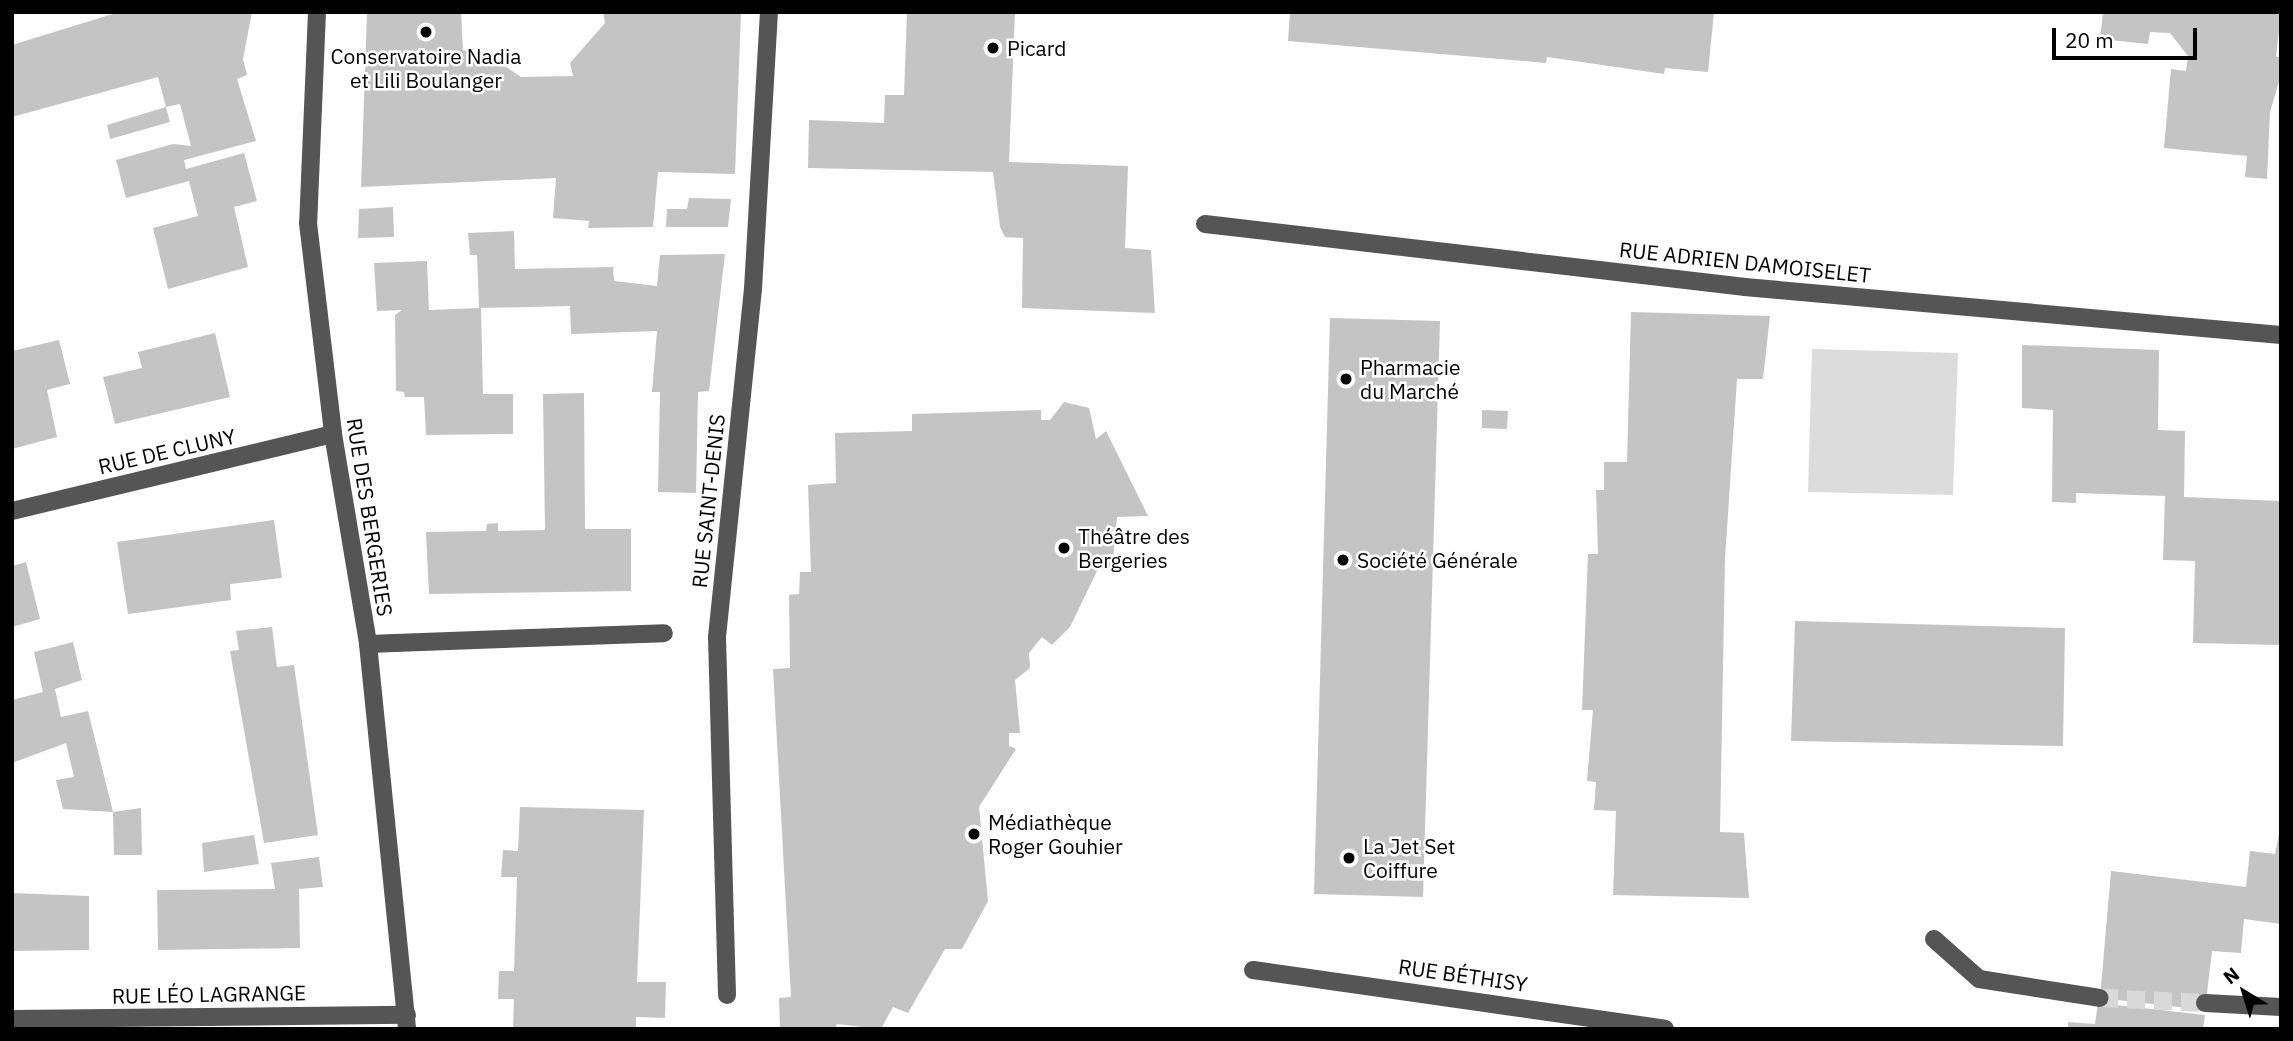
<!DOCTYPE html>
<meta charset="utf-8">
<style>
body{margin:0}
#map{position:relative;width:2293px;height:1041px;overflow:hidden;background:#fff;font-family:"IBM Plex Sans",sans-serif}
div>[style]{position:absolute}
.green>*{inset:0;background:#dcdcdc}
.building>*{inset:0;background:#c4c4c4}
.minor-tunnel>*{height:18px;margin-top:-9px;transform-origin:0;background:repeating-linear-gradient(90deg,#d9d9d9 0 18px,transparent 0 27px)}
.minor>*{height:18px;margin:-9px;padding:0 9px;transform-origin:9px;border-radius:9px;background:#555}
.dots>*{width:19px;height:19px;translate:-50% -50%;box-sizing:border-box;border:4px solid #fff;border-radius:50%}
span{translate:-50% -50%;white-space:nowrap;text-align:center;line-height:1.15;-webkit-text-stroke:5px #fff;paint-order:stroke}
.poi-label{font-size:21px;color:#000}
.left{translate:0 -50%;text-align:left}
.street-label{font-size:21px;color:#000}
.frame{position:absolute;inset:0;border:14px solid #000;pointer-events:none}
.north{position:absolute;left:2209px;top:957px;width:70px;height:70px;-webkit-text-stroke:5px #fff;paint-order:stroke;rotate:322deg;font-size:19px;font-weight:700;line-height:28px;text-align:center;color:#000}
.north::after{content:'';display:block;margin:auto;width:24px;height:32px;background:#000;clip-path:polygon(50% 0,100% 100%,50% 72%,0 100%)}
.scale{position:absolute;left:2052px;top:28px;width:145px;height:32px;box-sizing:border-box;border:4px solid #000;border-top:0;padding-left:9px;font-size:21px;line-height:24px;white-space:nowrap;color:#000;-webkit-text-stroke:5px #fff;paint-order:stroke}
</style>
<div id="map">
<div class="green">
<div style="clip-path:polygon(1812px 349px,1958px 353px,1953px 495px,1808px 492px)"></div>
</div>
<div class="building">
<div style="clip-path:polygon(119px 12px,252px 12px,243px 59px,247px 75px,237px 79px,256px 141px,184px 160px,186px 169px,244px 153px,257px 201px,234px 207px,248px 267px,168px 289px,153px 228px,198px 216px,189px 181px,126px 198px,116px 160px,173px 144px,191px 146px,180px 104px,166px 107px,158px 77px,12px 117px,12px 45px)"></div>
<div style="clip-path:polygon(367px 12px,461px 12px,463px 50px,496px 60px,521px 77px,573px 76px,570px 63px,605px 23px,603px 12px,741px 12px,735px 174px,658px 172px,653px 227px,588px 228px,589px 221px,553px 218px,556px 178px,361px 187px)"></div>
<div style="clip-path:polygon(907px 12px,1015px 12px,1009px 162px,1128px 166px,1125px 248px,1151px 250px,1155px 313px,1022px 308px,1023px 238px,1005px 237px,1000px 227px,993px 172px,808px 168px,809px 120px,884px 123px,885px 95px,904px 95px)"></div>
<div style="clip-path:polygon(1290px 12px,1714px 12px,1708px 72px,1665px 68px,1664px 74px,1547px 57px,1546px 63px,1288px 41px)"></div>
<div style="clip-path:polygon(2103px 12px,2281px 12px,2276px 57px,2281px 57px,2281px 75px,2270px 112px,2267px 179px,2245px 177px,2247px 156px,2164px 148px,2171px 69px,2186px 71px,2188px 56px,2170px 33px,2150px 32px,2148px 44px,2100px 39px)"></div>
<div style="clip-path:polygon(166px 107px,170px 122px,110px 139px,107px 125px)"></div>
<div style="clip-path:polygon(689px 198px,731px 199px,728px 227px,666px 227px,667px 209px,687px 209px)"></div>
<div style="clip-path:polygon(393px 207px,394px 237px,358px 238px,359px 209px)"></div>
<div style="clip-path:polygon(514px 231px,515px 269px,613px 267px,614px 281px,657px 286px,660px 255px,725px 254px,709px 391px,698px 392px,696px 493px,658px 492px,660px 392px,652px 392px,657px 331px,571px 334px,570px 306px,481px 308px,483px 394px,513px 394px,513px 434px,426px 435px,424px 397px,405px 397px,404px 392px,396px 391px,395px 315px,402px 310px,377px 311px,374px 263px,427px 261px,429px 310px,479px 308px,477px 255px,470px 255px,468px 233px)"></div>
<div style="clip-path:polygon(1631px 312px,1770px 316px,1763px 379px,1737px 379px,1725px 559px,1720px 832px,1744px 833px,1749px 898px,1613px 895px,1616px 811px,1594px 810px,1596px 782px,1587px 781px,1593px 710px,1582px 710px,1588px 554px,1598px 554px,1596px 490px,1604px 490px,1604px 462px,1627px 462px)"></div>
<div style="clip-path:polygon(1330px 318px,1440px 321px,1423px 897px,1314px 894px)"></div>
<div style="clip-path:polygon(215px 333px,230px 397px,115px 424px,103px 377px,142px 368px,138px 352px)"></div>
<div style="clip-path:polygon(59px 340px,70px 384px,47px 390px,57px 437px,12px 449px,12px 351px)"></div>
<div style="clip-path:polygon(2022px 345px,2159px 350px,2158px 430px,2185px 431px,2184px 497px,2281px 501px,2281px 645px,2193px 643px,2195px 561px,2163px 560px,2165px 496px,2076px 493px,2076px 503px,2052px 502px,2053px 410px,2022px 408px)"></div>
<div style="clip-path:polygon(584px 393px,585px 529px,631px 529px,631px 591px,429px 594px,426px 532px,486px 531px,487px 524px,498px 523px,498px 531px,545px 530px,543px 394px)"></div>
<div style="clip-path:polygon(1064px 402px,1089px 408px,1096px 439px,1106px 431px,1148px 516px,1117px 517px,1112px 571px,1098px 569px,1070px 627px,1052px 645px,1042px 637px,1029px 653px,1030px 668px,1015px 680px,1020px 733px,1009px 733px,1009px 746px,1016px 749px,979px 807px,988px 901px,962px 949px,945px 949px,908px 1013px,893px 1007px,881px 1029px,837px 1024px,835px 1029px,780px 1029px,779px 998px,791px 997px,773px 669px,790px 668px,789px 595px,799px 594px,800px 572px,811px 572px,808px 485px,836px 483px,835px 433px,912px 431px,912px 414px,1041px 410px,1041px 420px,1050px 420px)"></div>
<div style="clip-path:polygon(1482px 410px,1508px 411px,1507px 429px,1482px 428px)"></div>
<div style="clip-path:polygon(274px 520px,282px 578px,230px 584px,231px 600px,128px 614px,117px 542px)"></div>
<div style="clip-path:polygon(26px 562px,40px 619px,12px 627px,12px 566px)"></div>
<div style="clip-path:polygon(1795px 621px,2065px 628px,2063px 746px,1791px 741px)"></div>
<div style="clip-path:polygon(272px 627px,277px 667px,294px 665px,318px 835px,264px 843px,230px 651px,239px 650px,236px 631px)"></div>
<div style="clip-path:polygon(73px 642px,82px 680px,55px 689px,61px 717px,88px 711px,113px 812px,141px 808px,142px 855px,114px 855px,113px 812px,63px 809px,56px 780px,74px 777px,66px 743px,12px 763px,12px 700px,43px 692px,34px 652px)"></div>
<div style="clip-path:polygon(520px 807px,644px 810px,637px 982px,666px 982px,665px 1018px,636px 1017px,636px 1029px,513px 1029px,514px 999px,498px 999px,499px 971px,514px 971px,517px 877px,501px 877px,503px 850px,518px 851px)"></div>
<div style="clip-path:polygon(2281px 823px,2281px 924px,2244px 919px,2241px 953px,2212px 951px,2205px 1010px,2100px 998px,2111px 871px,2246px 887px,2250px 851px,2275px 854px)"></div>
<div style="clip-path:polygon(254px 835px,259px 864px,204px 872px,202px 843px)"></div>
<div style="clip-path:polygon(319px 857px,323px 887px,299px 889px,300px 948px,158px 950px,157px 890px,275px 889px,271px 863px)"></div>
<div style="clip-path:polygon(12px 893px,89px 896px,89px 950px,12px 951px)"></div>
<div style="clip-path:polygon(2098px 1003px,2205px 1015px,2203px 1029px,2068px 1029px,2068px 1022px,2095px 1024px)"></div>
</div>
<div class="minor-tunnel">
<div style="left:2100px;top:998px;width:105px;rotate:2.7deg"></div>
</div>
<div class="minor">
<div style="left:317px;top:12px;width:211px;rotate:92.4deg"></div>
<div style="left:308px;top:223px;width:212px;rotate:83.2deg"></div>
<div style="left:333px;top:434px;width:213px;rotate:80.5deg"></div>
<div style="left:368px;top:644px;width:387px;rotate:84.2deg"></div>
<div style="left:1205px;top:224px;width:544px;rotate:6.65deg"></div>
<div style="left:1745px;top:287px;width:538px;rotate:5.12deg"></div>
<div style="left:12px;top:511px;width:330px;rotate:-13.5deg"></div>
<div style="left:368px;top:644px;width:296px;rotate:-2.1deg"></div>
<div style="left:1934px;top:939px;width:60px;rotate:41.6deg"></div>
<div style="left:1979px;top:979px;width:122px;rotate:8.9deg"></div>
<div style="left:1253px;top:970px;width:416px;rotate:8.1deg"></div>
<div style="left:727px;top:995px;width:358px;rotate:-91.6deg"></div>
<div style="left:717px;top:637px;width:350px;rotate:-84.1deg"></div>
<div style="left:753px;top:289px;width:277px;rotate:-86.7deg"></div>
<div style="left:2205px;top:1003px;width:76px;rotate:3deg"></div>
<div style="left:12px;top:1019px;width:395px;rotate:-0.6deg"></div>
</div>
<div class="dots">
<div style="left:426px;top:32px;background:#000"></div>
<div style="left:993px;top:48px;background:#000"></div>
<div style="left:1346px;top:379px;background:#000"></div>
<div style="left:1064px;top:548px;background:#000"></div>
<div style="left:1343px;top:560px;background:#000"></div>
<div style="left:974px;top:834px;background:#000"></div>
<div style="left:1349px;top:858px;background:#000"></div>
</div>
<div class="poi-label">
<span class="left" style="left:1007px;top:48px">Picard</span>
<span style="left:426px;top:68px">Conservatoire Nadia<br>et Lili Boulanger</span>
<span class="left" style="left:1360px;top:379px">Pharmacie<br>du Marché</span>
<span class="left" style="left:1078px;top:548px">Théâtre des<br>Bergeries</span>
<span class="left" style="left:1357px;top:560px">Société Générale</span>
<span class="left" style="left:988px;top:834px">Médiathèque<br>Roger Gouhier</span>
<span class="left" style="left:1363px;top:858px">La Jet Set<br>Coiffure</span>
</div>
<div class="street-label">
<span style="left:1745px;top:262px;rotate:6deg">RUE ADRIEN DAMOISELET</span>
<span style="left:167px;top:451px;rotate:-13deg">RUE DE CLUNY</span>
<span style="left:708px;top:501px;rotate:-84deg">RUE SAINT-DENIS</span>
<span style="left:370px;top:517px;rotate:81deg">RUE DES BERGERIES</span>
<span style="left:1463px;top:975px;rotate:8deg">RUE BÉTHISY</span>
<span style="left:209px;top:994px;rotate:-1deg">RUE LÉO LAGRANGE</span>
</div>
<div class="frame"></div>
<div class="north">N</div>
<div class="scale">20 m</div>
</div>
